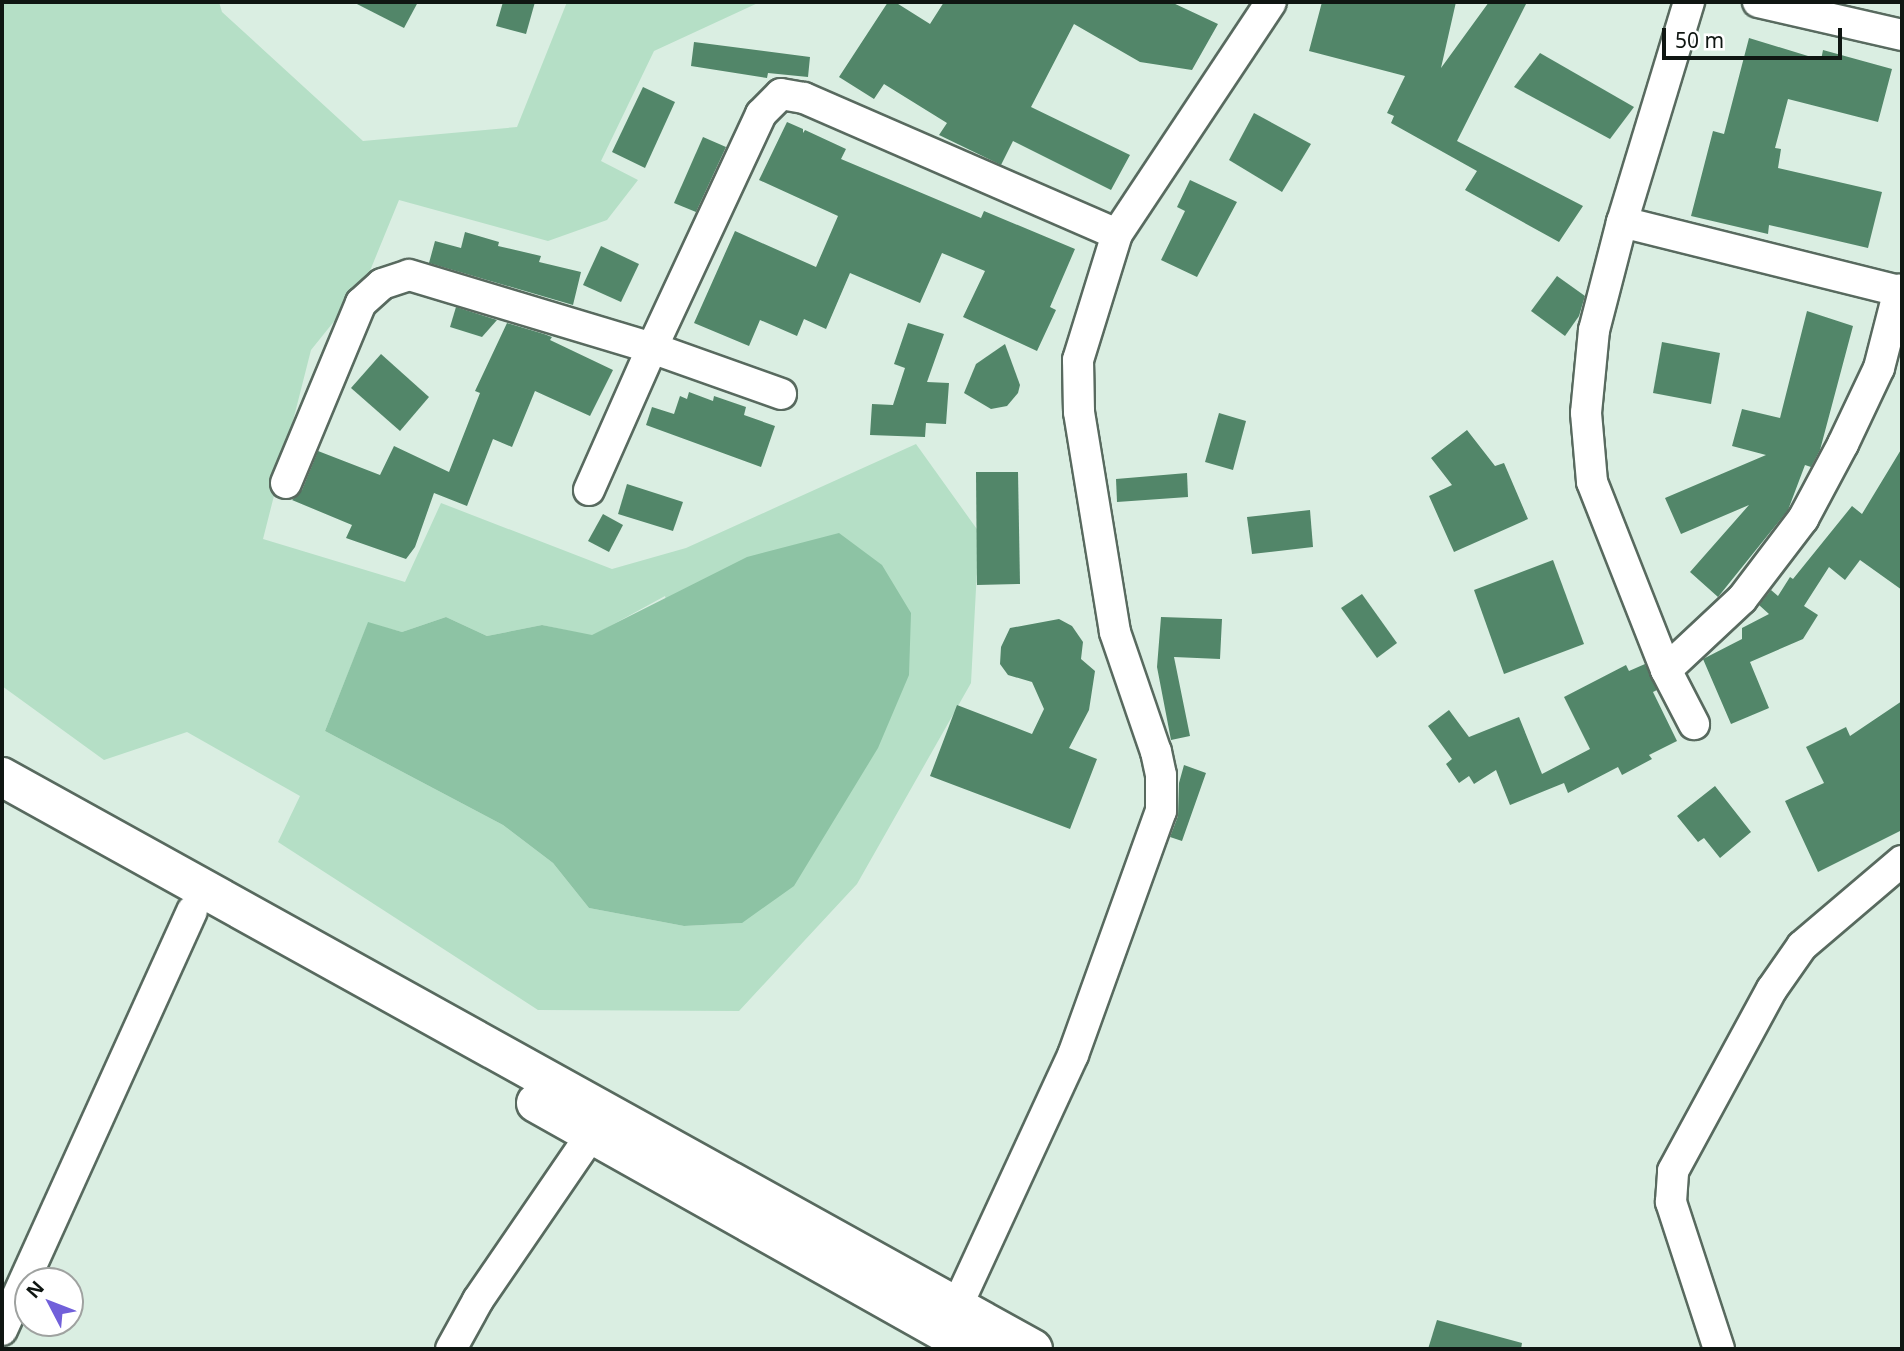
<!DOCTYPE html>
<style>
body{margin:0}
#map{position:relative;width:1904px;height:1351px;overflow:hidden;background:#daeee2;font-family:"Noto Sans",sans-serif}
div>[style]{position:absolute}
.green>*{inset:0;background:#b5dfc6}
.water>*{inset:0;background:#8dc3a4}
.building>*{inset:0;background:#528669}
.roads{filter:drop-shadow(2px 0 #586a5f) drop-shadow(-2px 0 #586a5f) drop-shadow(0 2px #586a5f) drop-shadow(0 -2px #586a5f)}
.minor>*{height:30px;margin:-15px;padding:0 15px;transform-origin:15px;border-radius:15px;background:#fff}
.major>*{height:38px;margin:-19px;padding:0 19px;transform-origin:19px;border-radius:19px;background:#fff}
span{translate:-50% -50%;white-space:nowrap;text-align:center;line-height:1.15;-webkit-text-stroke:5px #fff;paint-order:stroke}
.frame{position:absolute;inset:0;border:4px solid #0f1612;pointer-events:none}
.north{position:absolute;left:14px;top:1267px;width:70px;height:70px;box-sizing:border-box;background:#fff;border:2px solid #9fa2a0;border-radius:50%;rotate:312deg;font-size:19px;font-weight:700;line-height:28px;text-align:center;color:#0f1612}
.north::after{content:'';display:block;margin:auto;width:24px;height:32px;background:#7160da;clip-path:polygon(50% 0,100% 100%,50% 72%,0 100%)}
.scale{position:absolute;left:1662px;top:28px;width:180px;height:32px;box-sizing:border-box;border:4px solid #0f1612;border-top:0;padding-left:9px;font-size:21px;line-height:24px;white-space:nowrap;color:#0f1612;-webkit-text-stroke:5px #fff;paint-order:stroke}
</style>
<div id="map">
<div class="green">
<div style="clip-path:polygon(evenodd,2px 2px,219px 2px,222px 12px,363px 141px,517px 127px,567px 2px,760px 2px,654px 51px,601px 161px,638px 180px,607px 220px,548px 241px,399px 200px,365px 283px,311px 350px,263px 539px,405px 582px,441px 503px,612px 569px,686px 548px,916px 444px,979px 532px,971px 683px,857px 884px,739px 1011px,538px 1010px,278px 842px,300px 796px,187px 732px,104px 760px,2px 686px,2px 2px,665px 596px,742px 923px,684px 926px,589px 908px,553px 863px,503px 825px,325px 731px,368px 623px,402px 632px,446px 617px,487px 636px,542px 625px,592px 636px,665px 596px)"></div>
</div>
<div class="water">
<div style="clip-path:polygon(839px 533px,882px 565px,911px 613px,909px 675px,878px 748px,794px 886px,742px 923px,684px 926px,589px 908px,553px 863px,503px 825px,325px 731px,368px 622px,402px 632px,446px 617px,487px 636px,542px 625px,592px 635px,747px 557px)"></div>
</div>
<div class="building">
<div style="clip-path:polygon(353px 2px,418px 2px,404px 28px)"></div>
<div style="clip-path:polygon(503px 2px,535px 2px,526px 34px,496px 26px)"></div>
<div style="clip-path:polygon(888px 2px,895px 2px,930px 24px,944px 2px,1171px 2px,1218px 24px,1192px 70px,1140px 62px,1074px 24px,1031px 107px,1130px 155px,1111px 190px,1013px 141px,1001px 165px,939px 135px,947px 123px,884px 84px,874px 99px,839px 77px)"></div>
<div style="clip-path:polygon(1322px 2px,1456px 2px,1441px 68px,1489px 2px,1527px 2px,1457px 141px,1583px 206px,1559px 242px,1465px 190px,1477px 171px,1391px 123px,1394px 116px,1387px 113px,1405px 76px,1309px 51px)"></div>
<div style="clip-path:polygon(1749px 38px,1821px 60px,1823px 50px,1892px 69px,1878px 122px,1788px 99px,1775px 148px,1781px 149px,1778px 168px,1882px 192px,1868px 248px,1769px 225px,1768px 234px,1691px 216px,1713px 131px,1724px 134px)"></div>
<div style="clip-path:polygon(694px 42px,810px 57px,808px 77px,768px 73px,767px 78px,691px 66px)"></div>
<div style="clip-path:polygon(1540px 53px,1634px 107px,1610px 139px,1514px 87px)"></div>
<div style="clip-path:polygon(643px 87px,675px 102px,645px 168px,612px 152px)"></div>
<div style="clip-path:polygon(1254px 113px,1311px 144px,1282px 192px,1229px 160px)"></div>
<div style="clip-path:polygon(787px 122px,803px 129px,803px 133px,805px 130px,846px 149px,841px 159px,981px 218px,984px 211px,1075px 249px,1050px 307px,1056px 310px,1037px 351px,963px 317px,985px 271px,942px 253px,920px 303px,850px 273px,826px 329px,804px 319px,797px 336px,760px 320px,749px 346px,694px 323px,735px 231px,816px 267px,838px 216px,759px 180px)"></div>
<div style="clip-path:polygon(703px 137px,726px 147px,696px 212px,674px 203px)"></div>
<div style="clip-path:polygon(1190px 180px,1237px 202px,1197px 277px,1161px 260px,1185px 211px,1177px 207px)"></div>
<div style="clip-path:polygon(465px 232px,499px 242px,498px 246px,541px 256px,539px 262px,581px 272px,573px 305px,429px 263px,435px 241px,461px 248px)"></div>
<div style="clip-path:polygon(601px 246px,639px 264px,621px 302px,583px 285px)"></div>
<div style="clip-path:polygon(1557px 276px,1585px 296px,1579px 316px,1565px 336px,1531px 311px)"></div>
<div style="clip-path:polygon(456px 307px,497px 320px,482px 337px,450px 327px)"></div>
<div style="clip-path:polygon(1807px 311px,1853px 326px,1820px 450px,1811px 467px,1805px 465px,1788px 510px,1718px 597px,1690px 572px,1749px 505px,1681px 534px,1665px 498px,1766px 455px,1732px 446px,1742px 409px,1780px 418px)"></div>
<div style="clip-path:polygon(507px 323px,544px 334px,552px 337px,550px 340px,613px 370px,590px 416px,535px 391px,512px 447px,493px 439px,467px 506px,434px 493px,415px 547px,406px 559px,346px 538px,352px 525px,292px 500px,302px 490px,318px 451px,380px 475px,394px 446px,449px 472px,480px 393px,475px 391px)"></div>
<div style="clip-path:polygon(908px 323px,944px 334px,927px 382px,949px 383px,946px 424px,926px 423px,925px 437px,870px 435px,872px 404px,893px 405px,905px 368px,894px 364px)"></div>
<div style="clip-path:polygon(1662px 342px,1720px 353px,1711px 404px,1653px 393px)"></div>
<div style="clip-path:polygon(1005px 344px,1020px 385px,1018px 393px,1007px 406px,991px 409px,964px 393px,976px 364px)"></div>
<div style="clip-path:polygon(381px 354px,429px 397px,400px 431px,351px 388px)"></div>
<div style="clip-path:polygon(689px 392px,713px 401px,714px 396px,746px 407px,744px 415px,775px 426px,761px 467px,646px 425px,652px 407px,674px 414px,680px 396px,687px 399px)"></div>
<div style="clip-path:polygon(1219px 413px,1246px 421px,1233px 470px,1205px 462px)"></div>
<div style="clip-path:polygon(1467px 430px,1495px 466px,1504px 463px,1528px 519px,1454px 552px,1429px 496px,1452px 485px,1431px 458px)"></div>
<div style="clip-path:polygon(1902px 448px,1902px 590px,1860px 560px,1845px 580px,1829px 567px,1804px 606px,1818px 615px,1803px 639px,1750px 662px,1769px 708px,1731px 724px,1703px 659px,1742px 639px,1742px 628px,1769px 614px,1759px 605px,1771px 590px,1778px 596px,1790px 577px,1793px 579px,1852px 506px,1862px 514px)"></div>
<div style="clip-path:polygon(976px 472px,1018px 472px,1020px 584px,977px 585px)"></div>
<div style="clip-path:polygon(1187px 473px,1188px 497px,1117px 502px,1116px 479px)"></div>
<div style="clip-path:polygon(627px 484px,683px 502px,673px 531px,618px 514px)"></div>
<div style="clip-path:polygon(1310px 510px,1313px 547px,1252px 554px,1247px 517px)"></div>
<div style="clip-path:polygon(603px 514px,623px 525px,609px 552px,588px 541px)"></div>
<div style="clip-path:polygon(1553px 560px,1584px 644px,1504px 674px,1474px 590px)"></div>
<div style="clip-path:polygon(1362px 594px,1397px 643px,1377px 658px,1341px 608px)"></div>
<div style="clip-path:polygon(1161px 617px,1222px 619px,1220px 659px,1174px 657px,1190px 736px,1171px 740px,1157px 667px)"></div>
<div style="clip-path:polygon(1059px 619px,1072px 626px,1083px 642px,1081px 659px,1095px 671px,1089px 710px,1069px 748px,1097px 759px,1070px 829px,930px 776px,957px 705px,1032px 734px,1044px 709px,1032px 682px,1008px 675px,1000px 664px,1001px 647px,1010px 628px)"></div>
<div style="clip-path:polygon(1645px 664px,1657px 690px,1653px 692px,1677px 741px,1649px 755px,1652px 759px,1622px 775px,1618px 767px,1568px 793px,1564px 783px,1510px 805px,1496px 770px,1474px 784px,1469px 776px,1459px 783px,1446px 764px,1452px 759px,1428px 726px,1449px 710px,1469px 737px,1519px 717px,1542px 774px,1590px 749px,1564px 697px,1626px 665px,1629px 671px)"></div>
<div style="clip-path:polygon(1902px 701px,1902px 830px,1818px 872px,1785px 801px,1824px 783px,1806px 747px,1846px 727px,1850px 736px)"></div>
<div style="clip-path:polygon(1184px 765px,1206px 773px,1182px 841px,1170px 837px,1178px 816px,1179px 783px)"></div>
<div style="clip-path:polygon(1715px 786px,1751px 832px,1720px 858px,1704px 838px,1698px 842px,1677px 816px)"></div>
<div style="clip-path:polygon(1437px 1320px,1522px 1343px,1521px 1349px,1428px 1349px)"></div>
</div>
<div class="roads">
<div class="minor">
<div style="left:1689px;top:2px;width:230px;rotate:106.9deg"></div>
<div style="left:1622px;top:222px;width:112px;rotate:104.5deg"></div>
<div style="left:1594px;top:330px;width:83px;rotate:95.5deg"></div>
<div style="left:1586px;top:413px;width:69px;rotate:85deg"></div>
<div style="left:1592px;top:482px;width:202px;rotate:68.5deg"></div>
<div style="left:1666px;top:670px;width:61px;rotate:62.6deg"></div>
<div style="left:1758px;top:2px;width:148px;rotate:12.9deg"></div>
<div style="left:1622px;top:222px;width:289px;rotate:14deg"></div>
<div style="left:286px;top:483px;width:195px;rotate:-67.4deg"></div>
<div style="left:361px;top:303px;width:28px;rotate:-42deg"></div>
<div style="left:382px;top:284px;width:28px;rotate:-18deg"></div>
<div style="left:409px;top:275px;width:254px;rotate:16.7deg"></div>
<div style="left:652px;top:348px;width:258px;rotate:-65deg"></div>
<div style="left:761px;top:114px;width:28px;rotate:-45deg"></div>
<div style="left:781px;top:94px;width:23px;rotate:10deg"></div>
<div style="left:804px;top:98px;width:341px;rotate:23.5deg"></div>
<div style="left:589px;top:490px;width:155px;rotate:-66.1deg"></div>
<div style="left:652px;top:348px;width:137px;rotate:19.6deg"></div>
<div style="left:1666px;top:670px;width:104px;rotate:-43.1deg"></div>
<div style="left:1742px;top:599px;width:101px;rotate:-52.7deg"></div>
<div style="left:1803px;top:519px;width:85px;rotate:-61.9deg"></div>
<div style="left:1843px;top:444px;width:84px;rotate:-64.7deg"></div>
<div style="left:1879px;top:368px;width:81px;rotate:-75.6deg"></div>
<div style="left:957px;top:1306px;width:277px;rotate:-65.2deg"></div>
<div style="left:1073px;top:1055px;width:259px;rotate:-70.2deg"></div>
<div style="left:1161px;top:811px;width:36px;rotate:-90deg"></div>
<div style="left:1161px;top:775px;width:24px;rotate:-102deg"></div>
<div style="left:1156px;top:752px;width:127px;rotate:-108.9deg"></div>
<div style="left:1115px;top:632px;width:223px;rotate:-99.3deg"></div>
<div style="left:1079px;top:412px;width:52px;rotate:-91.1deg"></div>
<div style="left:1078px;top:360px;width:132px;rotate:-72.8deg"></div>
<div style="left:1117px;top:234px;width:278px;rotate:-56.4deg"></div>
<div style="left:2px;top:1330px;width:460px;rotate:-65.6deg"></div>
<div style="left:451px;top:1349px;width:56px;rotate:-61.1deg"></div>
<div style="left:478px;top:1300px;width:200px;rotate:-55.6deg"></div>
<div style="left:1719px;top:1349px;width:155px;rotate:-108.1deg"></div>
<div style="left:1671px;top:1202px;width:31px;rotate:-86deg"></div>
<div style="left:1673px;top:1171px;width:207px;rotate:-61.5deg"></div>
<div style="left:1772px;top:989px;width:52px;rotate:-55.1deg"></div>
<div style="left:1802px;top:946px;width:131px;rotate:-40.4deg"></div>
</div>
<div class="major">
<div style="left:2px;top:777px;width:1179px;rotate:29.02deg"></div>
<div style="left:536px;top:1103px;width:502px;rotate:29.32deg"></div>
</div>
</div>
<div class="frame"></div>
<div class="north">N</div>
<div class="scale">50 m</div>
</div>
